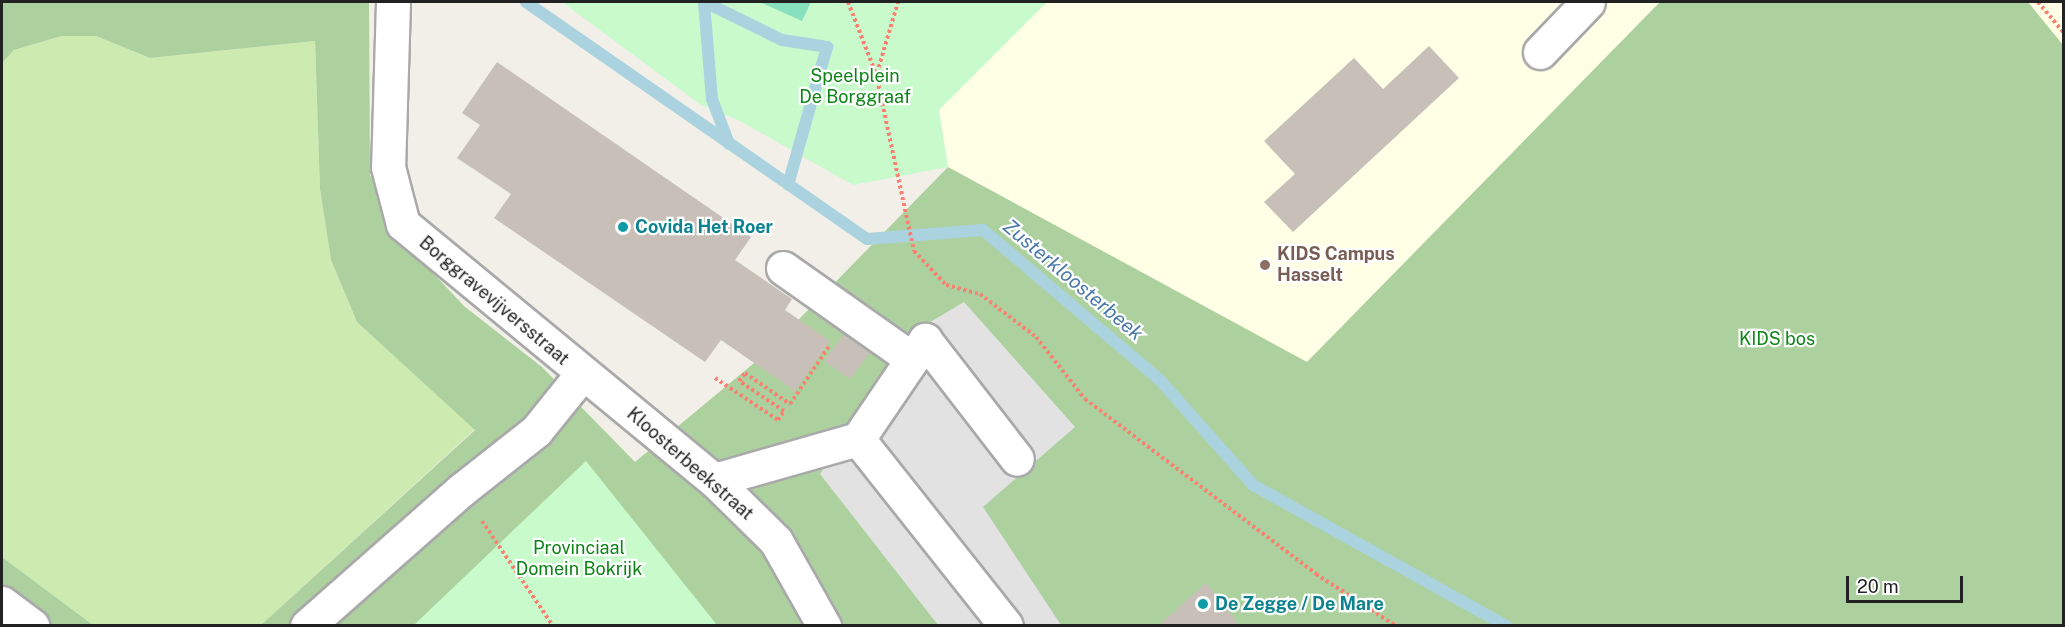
<!DOCTYPE html>
<style>
body{margin:0}
#map{position:relative;width:2065px;height:627px;overflow:hidden;background:#f2efe9;font-family:"Public Sans",sans-serif}
div>[style]{position:absolute}
.education>*{inset:0;background:#ffffe5}
.grass>*{inset:0;background:#cdebb0}
.forest>*{inset:0;background:#add19e}
.park>*{inset:0;background:#c8facc}
.pitch>*{inset:0;background:#88e0be}
.parking>*{inset:0;background:#e2e2e2}
.stream>*{height:12px;margin:-6px;padding:0 6px;transform-origin:6px;border-radius:6px;background:#aad3df}
.building>*{inset:0;background:#c7bfb8}
.path>*{height:4px;margin-top:-2px;transform-origin:0;background:repeating-linear-gradient(90deg,#fa8072 0 3px,transparent 0 6px)}
.roads{filter:drop-shadow(2px 0 #a9a9a9) drop-shadow(-2px 0 #a9a9a9) drop-shadow(0 2px #a9a9a9) drop-shadow(0 -2px #a9a9a9)}
.minor>*{height:33px;margin:-16.5px;padding:0 16.5px;transform-origin:16.5px;border-radius:16.5px;background:#fff}
.dots>*{width:16px;height:16px;translate:-50% -50%;box-sizing:border-box;border:3px solid #fff;border-radius:50%}
span{translate:-50% -50%;white-space:nowrap;text-align:center;line-height:1.15;-webkit-text-stroke:4.5px #fff;paint-order:stroke}
.park-label{font-size:18px;color:#0c8416}
.culture-label{font-size:18px;color:#0d838f;font-weight:700}
.left{translate:0 -50%;text-align:left}
.education-label{font-size:18px;color:#785e54;font-weight:700}
.street-label{font-size:18px;color:#222}
.water-label{font-size:20px;color:#4a7aab;font-style:italic}
.frame{position:absolute;inset:0;border:3px solid #222;pointer-events:none}
.scale{position:absolute;left:1846px;top:576px;width:117px;height:27px;box-sizing:border-box;border:3px solid #222;border-top:0;padding-left:8px;font-size:18px;line-height:21px;white-space:nowrap;color:#222;-webkit-text-stroke:4px #fff;paint-order:stroke}
</style>
<div id="map">
<div class="education">
<div style="clip-path:polygon(1047px 2px,1660px 2px,1307px 362px,948px 167px,939px 110px)"></div>
<div style="clip-path:polygon(2028px 2px,2063px 2px,2063px 45px)"></div>
</div>
<div class="grass">
<div style="clip-path:polygon(62px 36px,96px 36px,150px 58px,315px 41px,320px 189px,331px 260px,357px 322px,475px 429px,261px 625px,93px 625px,2px 557px,2px 63px,14px 50px)"></div>
</div>
<div class="forest">
<div style="clip-path:polygon(2px 2px,369px 2px,370px 175px,405px 243px,464px 306px,542px 367px,635px 462px,765px 354px,948px 167px,1307px 362px,1660px 2px,2028px 2px,2063px 45px,2063px 625px,261px 625px,475px 430px,357px 322px,331px 260px,320px 189px,315px 41px,150px 58px,96px 36px,62px 36px,14px 50px,2px 63px)"></div>
<div style="clip-path:polygon(2px 557px,93px 625px,2px 625px)"></div>
</div>
<div class="park">
<div style="clip-path:polygon(562px 2px,1047px 2px,939px 110px,948px 167px,853px 185px,738px 120px,701px 105px)"></div>
<div style="clip-path:polygon(586px 461px,717px 625px,413px 625px,414px 625px)"></div>
</div>
<div class="pitch">
<div style="clip-path:polygon(760px 2px,811px 2px,802px 21px)"></div>
</div>
<div class="parking">
<div style="clip-path:polygon(964px 302px,1075px 427px,983px 507px,1061px 625px,938px 625px,820px 474px,855px 418px,920px 328px)"></div>
</div>
<div class="stream">
<div style="left:526px;top:2px;width:415px;rotate:34.8deg"></div>
<div style="left:867px;top:239px;width:116px;rotate:-4.4deg"></div>
<div style="left:983px;top:230px;width:231px;rotate:40.3deg"></div>
<div style="left:1159px;top:379px;width:142px;rotate:48.4deg"></div>
<div style="left:1253px;top:485px;width:290px;rotate:29.1deg"></div>
<div style="left:704px;top:2px;width:97px;rotate:85.3deg"></div>
<div style="left:712px;top:99px;width:48px;rotate:69.3deg"></div>
<div style="left:705px;top:2px;width:86px;rotate:26.3deg"></div>
<div style="left:782px;top:40px;width:46px;rotate:8.8deg"></div>
<div style="left:827px;top:47px;width:143px;rotate:105.8deg"></div>
</div>
<div class="building">
<div style="clip-path:polygon(1429px 46px,1459px 78px,1293px 232px,1264px 202px,1295px 174px,1264px 141px,1354px 58px,1383px 89px)"></div>
<div style="clip-path:polygon(497px 62px,751px 237px,735px 260px,792px 299px,785px 310px,830px 341px,795px 391px,721px 340px,705px 362px,494px 218px,511px 194px,457px 158px,480px 125px,462px 113px)"></div>
<div style="clip-path:polygon(844px 334px,870px 352px,850px 379px,824px 361px)"></div>
<div style="clip-path:polygon(1206px 583px,1240px 626px,1158px 626px)"></div>
</div>
<div class="path">
<div style="left:848px;top:2px;width:77px;rotate:68.7deg"></div>
<div style="left:876px;top:74px;width:181px;rotate:77.9deg"></div>
<div style="left:914px;top:251px;width:47px;rotate:46.7deg"></div>
<div style="left:946px;top:285px;width:35px;rotate:15deg"></div>
<div style="left:980px;top:294px;width:71px;rotate:37.5deg"></div>
<div style="left:1036px;top:337px;width:79px;rotate:51.7deg"></div>
<div style="left:1085px;top:399px;width:290px;rotate:37.1deg"></div>
<div style="left:1316px;top:574px;width:95px;rotate:33deg"></div>
<div style="left:2038px;top:2px;width:40px;rotate:50deg"></div>
<div style="left:877px;top:73px;width:74px;rotate:-73.5deg"></div>
<div style="left:715px;top:378px;width:76px;rotate:33.7deg"></div>
<div style="left:778px;top:420px;width:11px;rotate:-56deg"></div>
<div style="left:784px;top:411px;width:54px;rotate:-146.3deg"></div>
<div style="left:739px;top:381px;width:10px;rotate:-53deg"></div>
<div style="left:745px;top:373px;width:55px;rotate:34.6deg"></div>
<div style="left:790px;top:404px;width:71px;rotate:-55.9deg"></div>
<div style="left:482px;top:521px;width:127px;rotate:55.9deg"></div>
</div>
<div class="roads">
<div class="minor">
<div style="left:393px;top:2px;width:165px;rotate:91.7deg"></div>
<div style="left:388px;top:167px;width:59px;rotate:75.3deg"></div>
<div style="left:403px;top:224px;width:403px;rotate:39.5deg"></div>
<div style="left:714px;top:480px;width:87px;rotate:44.5deg"></div>
<div style="left:776px;top:541px;width:98px;rotate:60.5deg"></div>
<div style="left:1540px;top:52px;width:69px;rotate:-46.2deg"></div>
<div style="left:783px;top:268px;width:158px;rotate:35.2deg"></div>
<div style="left:858px;top:439px;width:120px;rotate:-55.9deg"></div>
<div style="left:925px;top:340px;width:150px;rotate:52.3deg"></div>
<div style="left:714px;top:480px;width:150px;rotate:-15.9deg"></div>
<div style="left:858px;top:439px;width:238px;rotate:51.6deg"></div>
<div style="left:2px;top:603px;width:38px;rotate:37deg"></div>
<div style="left:307px;top:626px;width:204px;rotate:-41.4deg"></div>
<div style="left:460px;top:491px;width:97px;rotate:-38.3deg"></div>
<div style="left:536px;top:431px;width:73px;rotate:-51.1deg"></div>
</div>
</div>
<div class="dots">
<div style="left:623px;top:227px;background:#0f9aa8"></div>
<div style="left:1265px;top:265px;background:#8d6e63"></div>
<div style="left:1203px;top:604px;background:#0f9aa8"></div>
</div>
<div class="park-label">
<span style="left:855px;top:87px">Speelplein<br>De Borggraaf</span>
<span style="left:1777px;top:339px">KIDS bos</span>
<span style="left:579px;top:559px">Provinciaal<br>Domein Bokrijk</span>
</div>
<div class="culture-label">
<span class="left" style="left:635px;top:227px">Covida Het Roer</span>
<span class="left" style="left:1215px;top:604px">De Zegge / De Mare</span>
</div>
<div class="education-label">
<span class="left" style="left:1277px;top:265px">KIDS Campus<br>Hasselt</span>
</div>
<div class="street-label">
<span style="left:494px;top:301px;rotate:40deg">Borggravevijversstraat</span>
<span style="left:690px;top:464px;rotate:41deg">Kloosterbeekstraat</span>
</div>
<div class="water-label">
<span style="left:1073px;top:280px;rotate:40deg">Zusterkloosterbeek</span>
</div>
<div class="frame"></div>
<div class="scale">20 m</div>
</div>
